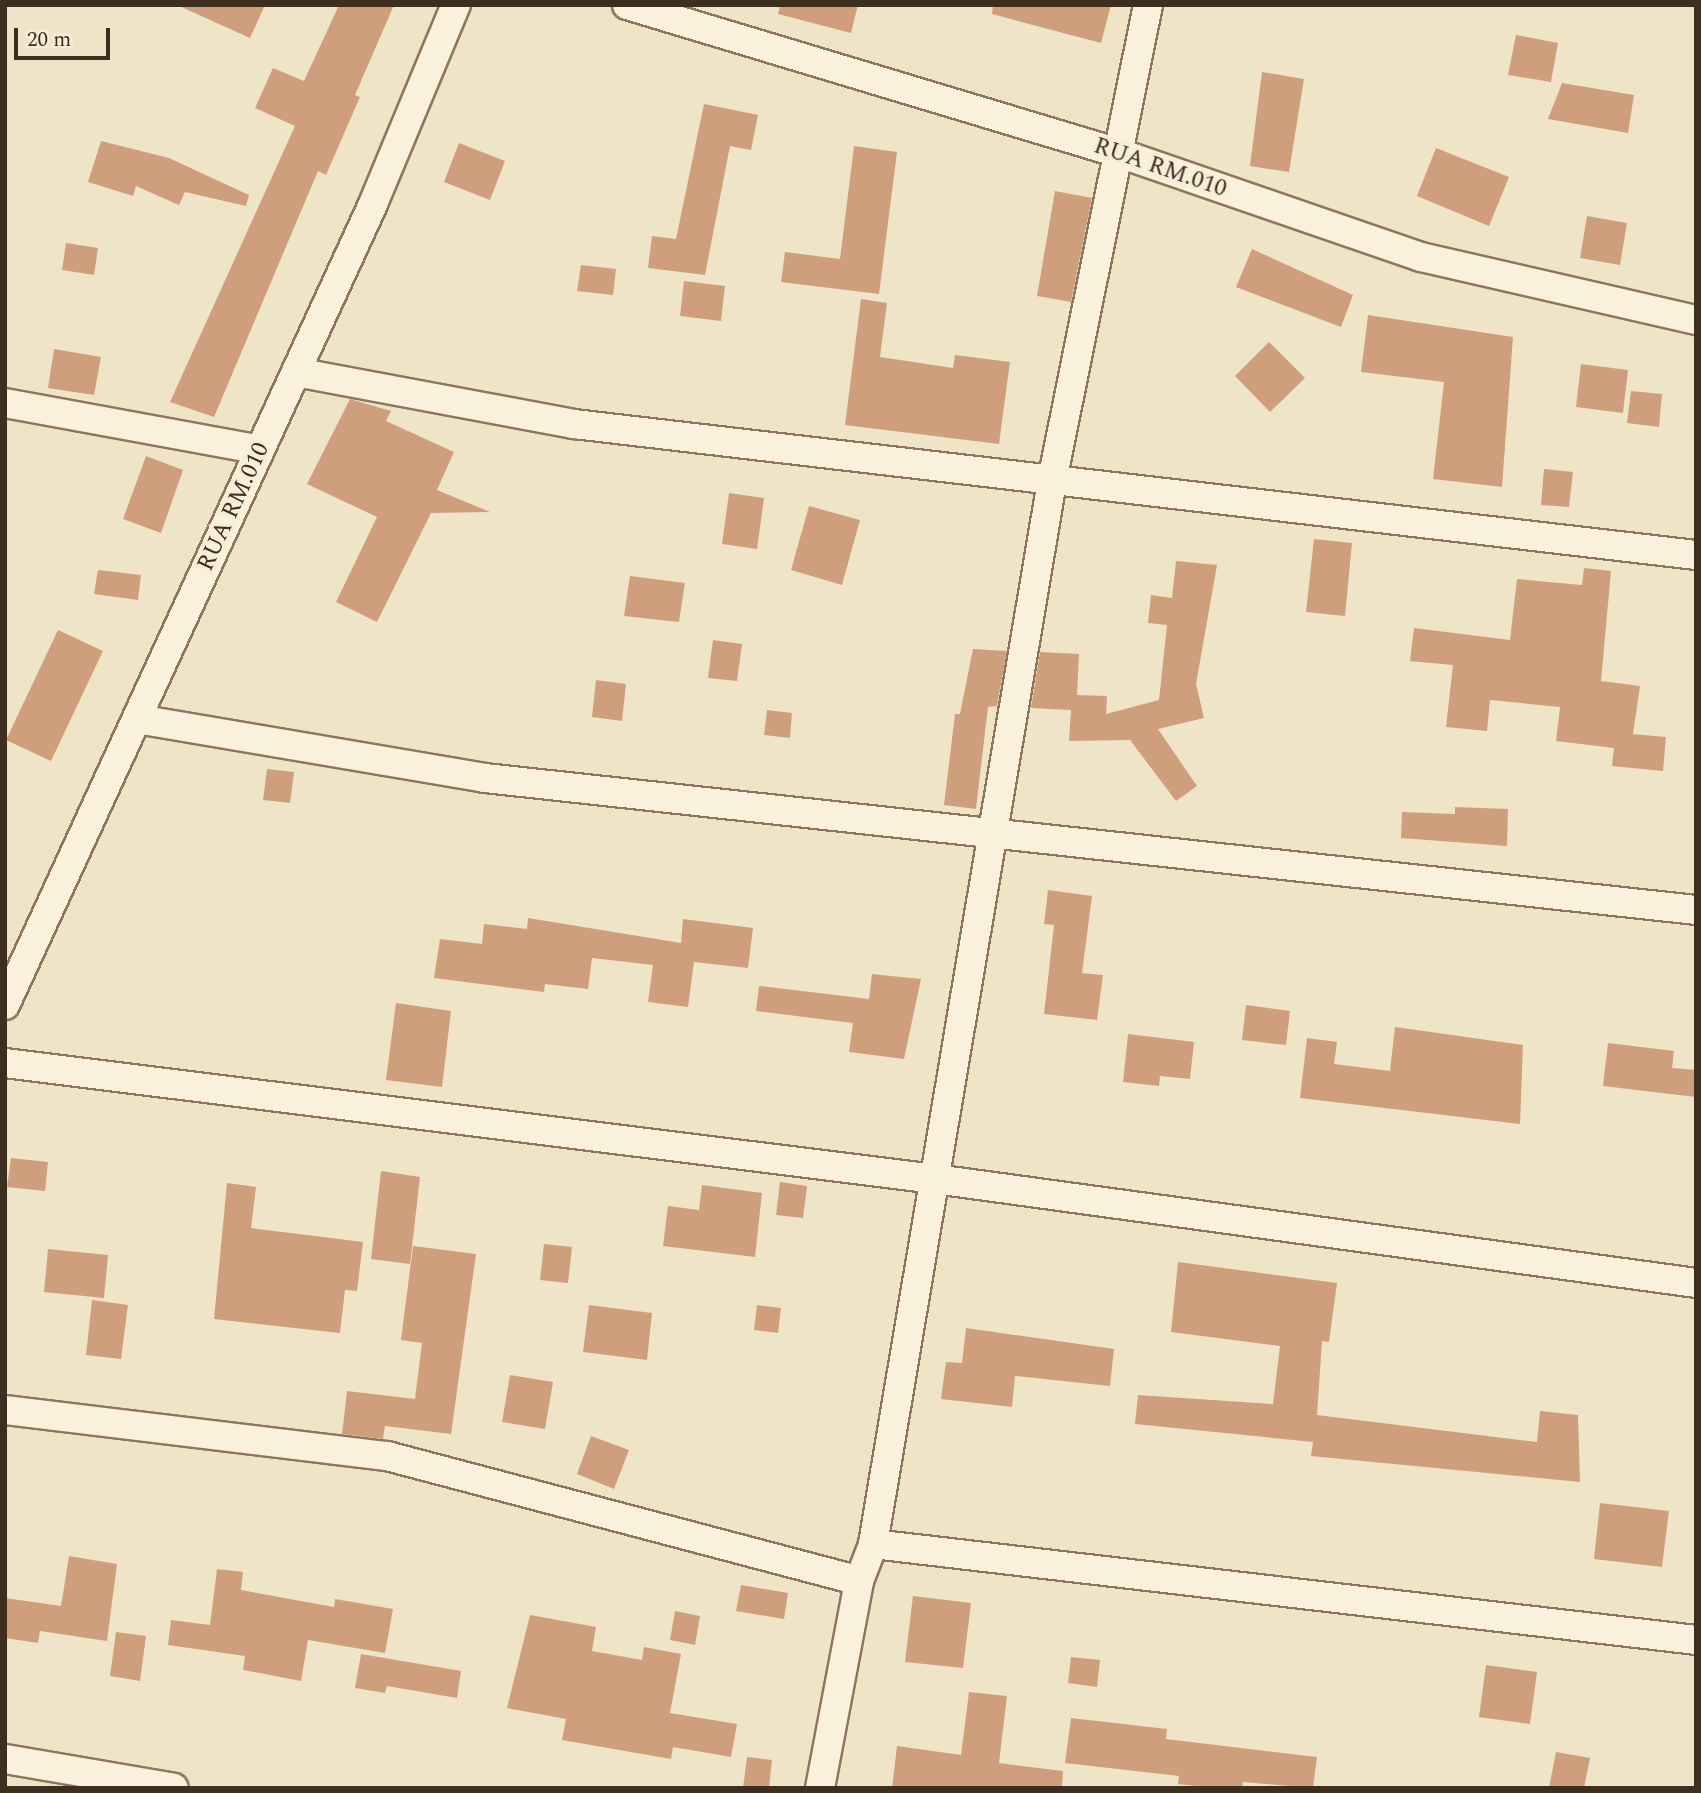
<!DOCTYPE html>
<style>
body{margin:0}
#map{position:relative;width:1701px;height:1793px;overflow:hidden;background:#f0e4c8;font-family:Spectral,serif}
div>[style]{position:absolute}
.building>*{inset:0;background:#cf9f7d}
.roads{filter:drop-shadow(2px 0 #8d765c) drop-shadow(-2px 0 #8d765c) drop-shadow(0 2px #8d765c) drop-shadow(0 -2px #8d765c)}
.minor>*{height:28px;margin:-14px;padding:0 14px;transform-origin:14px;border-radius:14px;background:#faf1dc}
span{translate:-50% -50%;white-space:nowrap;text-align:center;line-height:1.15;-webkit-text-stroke:7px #f7eed8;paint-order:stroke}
.street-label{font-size:24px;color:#3d2e20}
.frame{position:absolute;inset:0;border:7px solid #3d2e20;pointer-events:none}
.scale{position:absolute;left:14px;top:28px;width:96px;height:32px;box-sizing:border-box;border:4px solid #3d2e20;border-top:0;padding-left:9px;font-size:21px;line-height:24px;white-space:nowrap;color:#3d2e20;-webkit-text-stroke:5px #f7eed8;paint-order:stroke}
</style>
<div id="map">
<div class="building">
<div style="clip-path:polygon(177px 5px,265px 5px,250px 38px)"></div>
<div style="clip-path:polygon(339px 5px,394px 5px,355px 95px,360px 97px,326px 175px,318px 171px,214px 417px,170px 402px,295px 126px,255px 108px,273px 68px,304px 81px)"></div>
<div style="clip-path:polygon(780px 5px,858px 5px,851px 33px,778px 14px)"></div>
<div style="clip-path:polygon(993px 5px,1111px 5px,1101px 43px,992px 14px)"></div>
<div style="clip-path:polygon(1516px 35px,1558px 43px,1551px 82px,1508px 75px)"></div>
<div style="clip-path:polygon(1262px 72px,1304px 79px,1289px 172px,1250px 166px)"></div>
<div style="clip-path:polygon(1562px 83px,1634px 95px,1628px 133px,1548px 119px)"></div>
<div style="clip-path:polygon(704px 104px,758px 115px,751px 150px,730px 146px,705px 275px,648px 268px,652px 236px,676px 239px)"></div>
<div style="clip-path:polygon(101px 141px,169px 158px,249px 195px,246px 206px,185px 192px,179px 205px,136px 186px,133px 196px,88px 182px)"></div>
<div style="clip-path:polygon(459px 143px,505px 161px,490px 200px,444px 182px)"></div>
<div style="clip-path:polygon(854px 146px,897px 152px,879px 294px,781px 282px,785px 252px,840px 259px)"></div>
<div style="clip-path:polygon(1436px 148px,1509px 177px,1489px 226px,1417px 196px)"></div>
<div style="clip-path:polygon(1055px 191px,1092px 198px,1071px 302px,1037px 296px)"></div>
<div style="clip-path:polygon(1587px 216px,1627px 223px,1620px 265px,1580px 258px)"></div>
<div style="clip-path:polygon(66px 243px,98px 248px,94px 275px,62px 270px)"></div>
<div style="clip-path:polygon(1252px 249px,1353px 295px,1341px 327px,1236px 287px)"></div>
<div style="clip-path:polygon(581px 265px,616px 269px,613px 295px,577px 291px)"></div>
<div style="clip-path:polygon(684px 281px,725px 286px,721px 321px,680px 316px)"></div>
<div style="clip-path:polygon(861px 299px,887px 303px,880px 357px,953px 368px,955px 355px,1010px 362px,999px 444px,845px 425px)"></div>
<div style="clip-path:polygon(1368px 315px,1513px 337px,1502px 487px,1433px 479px,1444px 382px,1361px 372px)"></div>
<div style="clip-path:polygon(1269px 342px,1305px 378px,1270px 412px,1235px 376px)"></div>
<div style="clip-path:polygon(54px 349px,101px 357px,94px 395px,48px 388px)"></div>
<div style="clip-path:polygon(1581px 364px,1628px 370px,1623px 413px,1576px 407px)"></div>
<div style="clip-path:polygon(1631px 391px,1662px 394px,1659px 427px,1627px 423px)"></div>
<div style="clip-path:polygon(350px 399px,391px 411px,386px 421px,454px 452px,437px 490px,490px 512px,431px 513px,377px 622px,336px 602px,377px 517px,307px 484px)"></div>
<div style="clip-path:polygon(146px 456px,183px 470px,161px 533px,123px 519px)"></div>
<div style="clip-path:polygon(1544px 469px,1573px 472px,1569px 507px,1541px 505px)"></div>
<div style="clip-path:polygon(729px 493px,764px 498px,757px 549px,722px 544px)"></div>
<div style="clip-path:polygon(809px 506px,860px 520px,842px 585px,791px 570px)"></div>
<div style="clip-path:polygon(1314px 539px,1352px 543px,1345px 616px,1306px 612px)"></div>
<div style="clip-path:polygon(1176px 561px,1217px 565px,1196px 684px,1204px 718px,1158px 729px,1197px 786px,1176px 801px,1130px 740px,1069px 741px,1071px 710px,1031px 708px,1040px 652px,1079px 654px,1077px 695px,1107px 696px,1106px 714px,1159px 700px,1167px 625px,1148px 623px,1151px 595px,1172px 598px)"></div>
<div style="clip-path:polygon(1584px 568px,1611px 571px,1601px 681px,1640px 686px,1633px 734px,1666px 737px,1663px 771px,1612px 766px,1614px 748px,1556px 741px,1560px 707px,1490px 700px,1487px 731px,1446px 727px,1453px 665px,1410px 661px,1414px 628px,1510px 640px,1517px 579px,1582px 585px)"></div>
<div style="clip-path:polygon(98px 570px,141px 575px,138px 600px,94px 594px)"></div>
<div style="clip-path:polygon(630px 576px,685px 583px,679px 622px,624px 616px)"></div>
<div style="clip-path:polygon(58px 630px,103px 651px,51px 761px,6px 740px)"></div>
<div style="clip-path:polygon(713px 640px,742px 644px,737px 681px,708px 678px)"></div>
<div style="clip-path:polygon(973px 649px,1007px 651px,997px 706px,988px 707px,976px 809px,944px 805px,955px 714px,960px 714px)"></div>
<div style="clip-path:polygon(596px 680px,626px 684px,622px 721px,592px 717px)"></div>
<div style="clip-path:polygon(767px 710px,792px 713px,790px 738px,764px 735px)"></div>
<div style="clip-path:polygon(267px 769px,294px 772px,290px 803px,263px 800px)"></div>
<div style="clip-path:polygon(1455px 807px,1508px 809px,1507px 846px,1401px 838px,1402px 812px,1455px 814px)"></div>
<div style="clip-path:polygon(1048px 890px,1092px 896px,1082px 973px,1103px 975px,1097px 1020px,1044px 1014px,1054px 925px,1044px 924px)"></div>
<div style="clip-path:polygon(528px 918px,681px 943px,683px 919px,753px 928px,748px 968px,694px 962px,688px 1007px,648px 1002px,653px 965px,592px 958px,588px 989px,545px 984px,544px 992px,434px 978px,440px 939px,482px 944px,484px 924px,527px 929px)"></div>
<div style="clip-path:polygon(872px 974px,921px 979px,904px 1059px,849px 1052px,853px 1023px,756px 1011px,759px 986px,869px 999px)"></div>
<div style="clip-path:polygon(396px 1003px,451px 1011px,442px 1087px,386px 1080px)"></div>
<div style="clip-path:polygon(1246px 1005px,1290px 1011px,1286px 1045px,1242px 1040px)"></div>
<div style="clip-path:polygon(1395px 1027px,1523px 1045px,1520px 1124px,1300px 1098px,1307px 1038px,1337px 1042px,1334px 1064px,1390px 1071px)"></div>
<div style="clip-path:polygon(1128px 1034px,1194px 1042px,1190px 1079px,1160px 1076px,1159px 1086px,1123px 1082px)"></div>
<div style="clip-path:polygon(1608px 1043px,1674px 1051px,1672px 1068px,1696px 1070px,1696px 1097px,1603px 1086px)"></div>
<div style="clip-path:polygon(11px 1158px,48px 1162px,45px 1191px,7px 1187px)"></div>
<div style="clip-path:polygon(381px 1171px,420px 1177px,410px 1264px,371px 1259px)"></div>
<div style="clip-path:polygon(780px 1182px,807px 1186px,803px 1218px,776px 1215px)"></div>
<div style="clip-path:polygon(227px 1183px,256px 1187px,251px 1228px,363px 1242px,357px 1291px,345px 1290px,340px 1333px,214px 1319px)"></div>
<div style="clip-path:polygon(702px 1185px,762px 1193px,755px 1257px,663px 1246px,668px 1206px,699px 1210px)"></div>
<div style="clip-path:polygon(544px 1244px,572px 1247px,568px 1283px,540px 1280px)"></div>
<div style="clip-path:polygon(413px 1246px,476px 1254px,451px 1434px,385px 1426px,383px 1439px,342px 1434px,347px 1391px,415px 1399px,422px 1343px,401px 1340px)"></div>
<div style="clip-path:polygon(48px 1249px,108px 1255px,104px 1298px,44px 1292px)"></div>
<div style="clip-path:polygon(1178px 1262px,1337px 1283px,1329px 1342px,1322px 1341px,1317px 1415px,1537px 1442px,1540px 1411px,1578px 1415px,1580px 1482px,1311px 1456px,1313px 1442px,1135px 1424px,1138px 1395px,1273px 1404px,1280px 1346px,1171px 1332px)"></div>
<div style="clip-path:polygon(92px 1300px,128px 1305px,121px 1359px,86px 1355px)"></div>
<div style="clip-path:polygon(589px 1305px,652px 1313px,647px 1360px,583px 1352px)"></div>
<div style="clip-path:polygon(757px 1305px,781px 1308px,778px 1333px,754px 1330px)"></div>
<div style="clip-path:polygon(966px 1328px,1114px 1349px,1110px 1386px,1015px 1376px,1012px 1407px,941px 1399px,946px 1362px,962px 1363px)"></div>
<div style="clip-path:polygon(510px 1375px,553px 1382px,545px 1429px,502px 1422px)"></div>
<div style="clip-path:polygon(591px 1436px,629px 1450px,614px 1489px,577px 1474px)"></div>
<div style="clip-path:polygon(1600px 1503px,1669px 1511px,1662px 1567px,1594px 1559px)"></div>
<div style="clip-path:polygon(69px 1556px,117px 1564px,107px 1641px,40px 1631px,38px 1643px,5px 1638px,5px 1598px,61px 1606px)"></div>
<div style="clip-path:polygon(217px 1569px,243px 1572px,241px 1590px,334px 1607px,335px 1599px,393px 1609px,385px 1653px,308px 1640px,301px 1681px,243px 1670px,245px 1656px,168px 1645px,171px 1620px,210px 1625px)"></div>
<div style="clip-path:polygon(741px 1585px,788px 1593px,784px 1619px,736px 1611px)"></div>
<div style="clip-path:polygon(913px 1596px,971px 1603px,963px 1668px,905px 1662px)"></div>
<div style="clip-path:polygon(675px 1611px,700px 1616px,695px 1645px,670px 1640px)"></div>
<div style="clip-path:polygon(530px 1615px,596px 1627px,592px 1651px,642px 1660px,644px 1647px,681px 1654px,670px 1713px,737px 1724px,731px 1757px,673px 1747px,671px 1759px,562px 1740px,566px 1719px,507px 1708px)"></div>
<div style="clip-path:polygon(116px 1632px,146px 1636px,140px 1681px,110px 1676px)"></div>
<div style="clip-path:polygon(361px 1654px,461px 1671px,457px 1698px,387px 1686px,385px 1693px,355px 1688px)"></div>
<div style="clip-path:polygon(1071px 1657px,1100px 1660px,1097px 1687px,1068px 1683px)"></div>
<div style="clip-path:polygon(1486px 1665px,1537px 1672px,1530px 1724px,1479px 1717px)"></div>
<div style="clip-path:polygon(969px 1692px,1007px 1696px,999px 1763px,1063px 1771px,1062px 1788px,892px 1788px,897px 1746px,961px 1755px)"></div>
<div style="clip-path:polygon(1071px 1718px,1167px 1729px,1166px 1739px,1317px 1757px,1313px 1788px,1243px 1782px,1242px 1788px,1213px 1788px,1178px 1784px,1179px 1776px,1065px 1763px)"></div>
<div style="clip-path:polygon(1556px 1752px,1590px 1758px,1584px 1788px,1549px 1788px)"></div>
<div style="clip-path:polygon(747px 1757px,772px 1760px,769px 1788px,743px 1788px)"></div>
</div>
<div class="roads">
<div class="minor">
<div style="left:627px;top:5px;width:517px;rotate:16.75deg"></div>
<div style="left:1122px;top:154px;width:316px;rotate:19deg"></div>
<div style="left:1421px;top:257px;width:282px;rotate:12.9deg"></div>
<div style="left:296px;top:372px;width:283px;rotate:10.6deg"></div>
<div style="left:574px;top:424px;width:1130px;rotate:6.66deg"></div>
<div style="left:5px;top:403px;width:259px;rotate:10.4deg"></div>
<div style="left:137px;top:719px;width:353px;rotate:9.6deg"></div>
<div style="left:485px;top:778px;width:1218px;rotate:6.22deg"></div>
<div style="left:5px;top:1005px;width:881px;rotate:-65.32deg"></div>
<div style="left:373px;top:204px;width:216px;rotate:-67.4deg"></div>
<div style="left:5px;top:1063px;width:937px;rotate:7.11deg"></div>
<div style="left:935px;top:1179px;width:768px;rotate:7.78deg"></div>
<div style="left:5px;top:1410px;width:385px;rotate:6.9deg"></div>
<div style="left:387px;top:1456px;width:488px;rotate:14.8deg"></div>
<div style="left:873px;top:1544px;width:829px;rotate:6.65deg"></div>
<div style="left:5px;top:1759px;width:171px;rotate:9.7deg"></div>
<div style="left:820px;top:1788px;width:211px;rotate:-79.3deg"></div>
<div style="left:859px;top:1581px;width:40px;rotate:-69deg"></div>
<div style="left:873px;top:1544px;width:1078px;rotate:-80.44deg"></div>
<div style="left:1052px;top:481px;width:486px;rotate:-78.6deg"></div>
</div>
</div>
<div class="street-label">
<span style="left:1160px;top:168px;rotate:19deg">RUA RM.010</span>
<span style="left:234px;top:507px;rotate:-65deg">RUA RM.010</span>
</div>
<div class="frame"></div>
<div class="scale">20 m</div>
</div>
